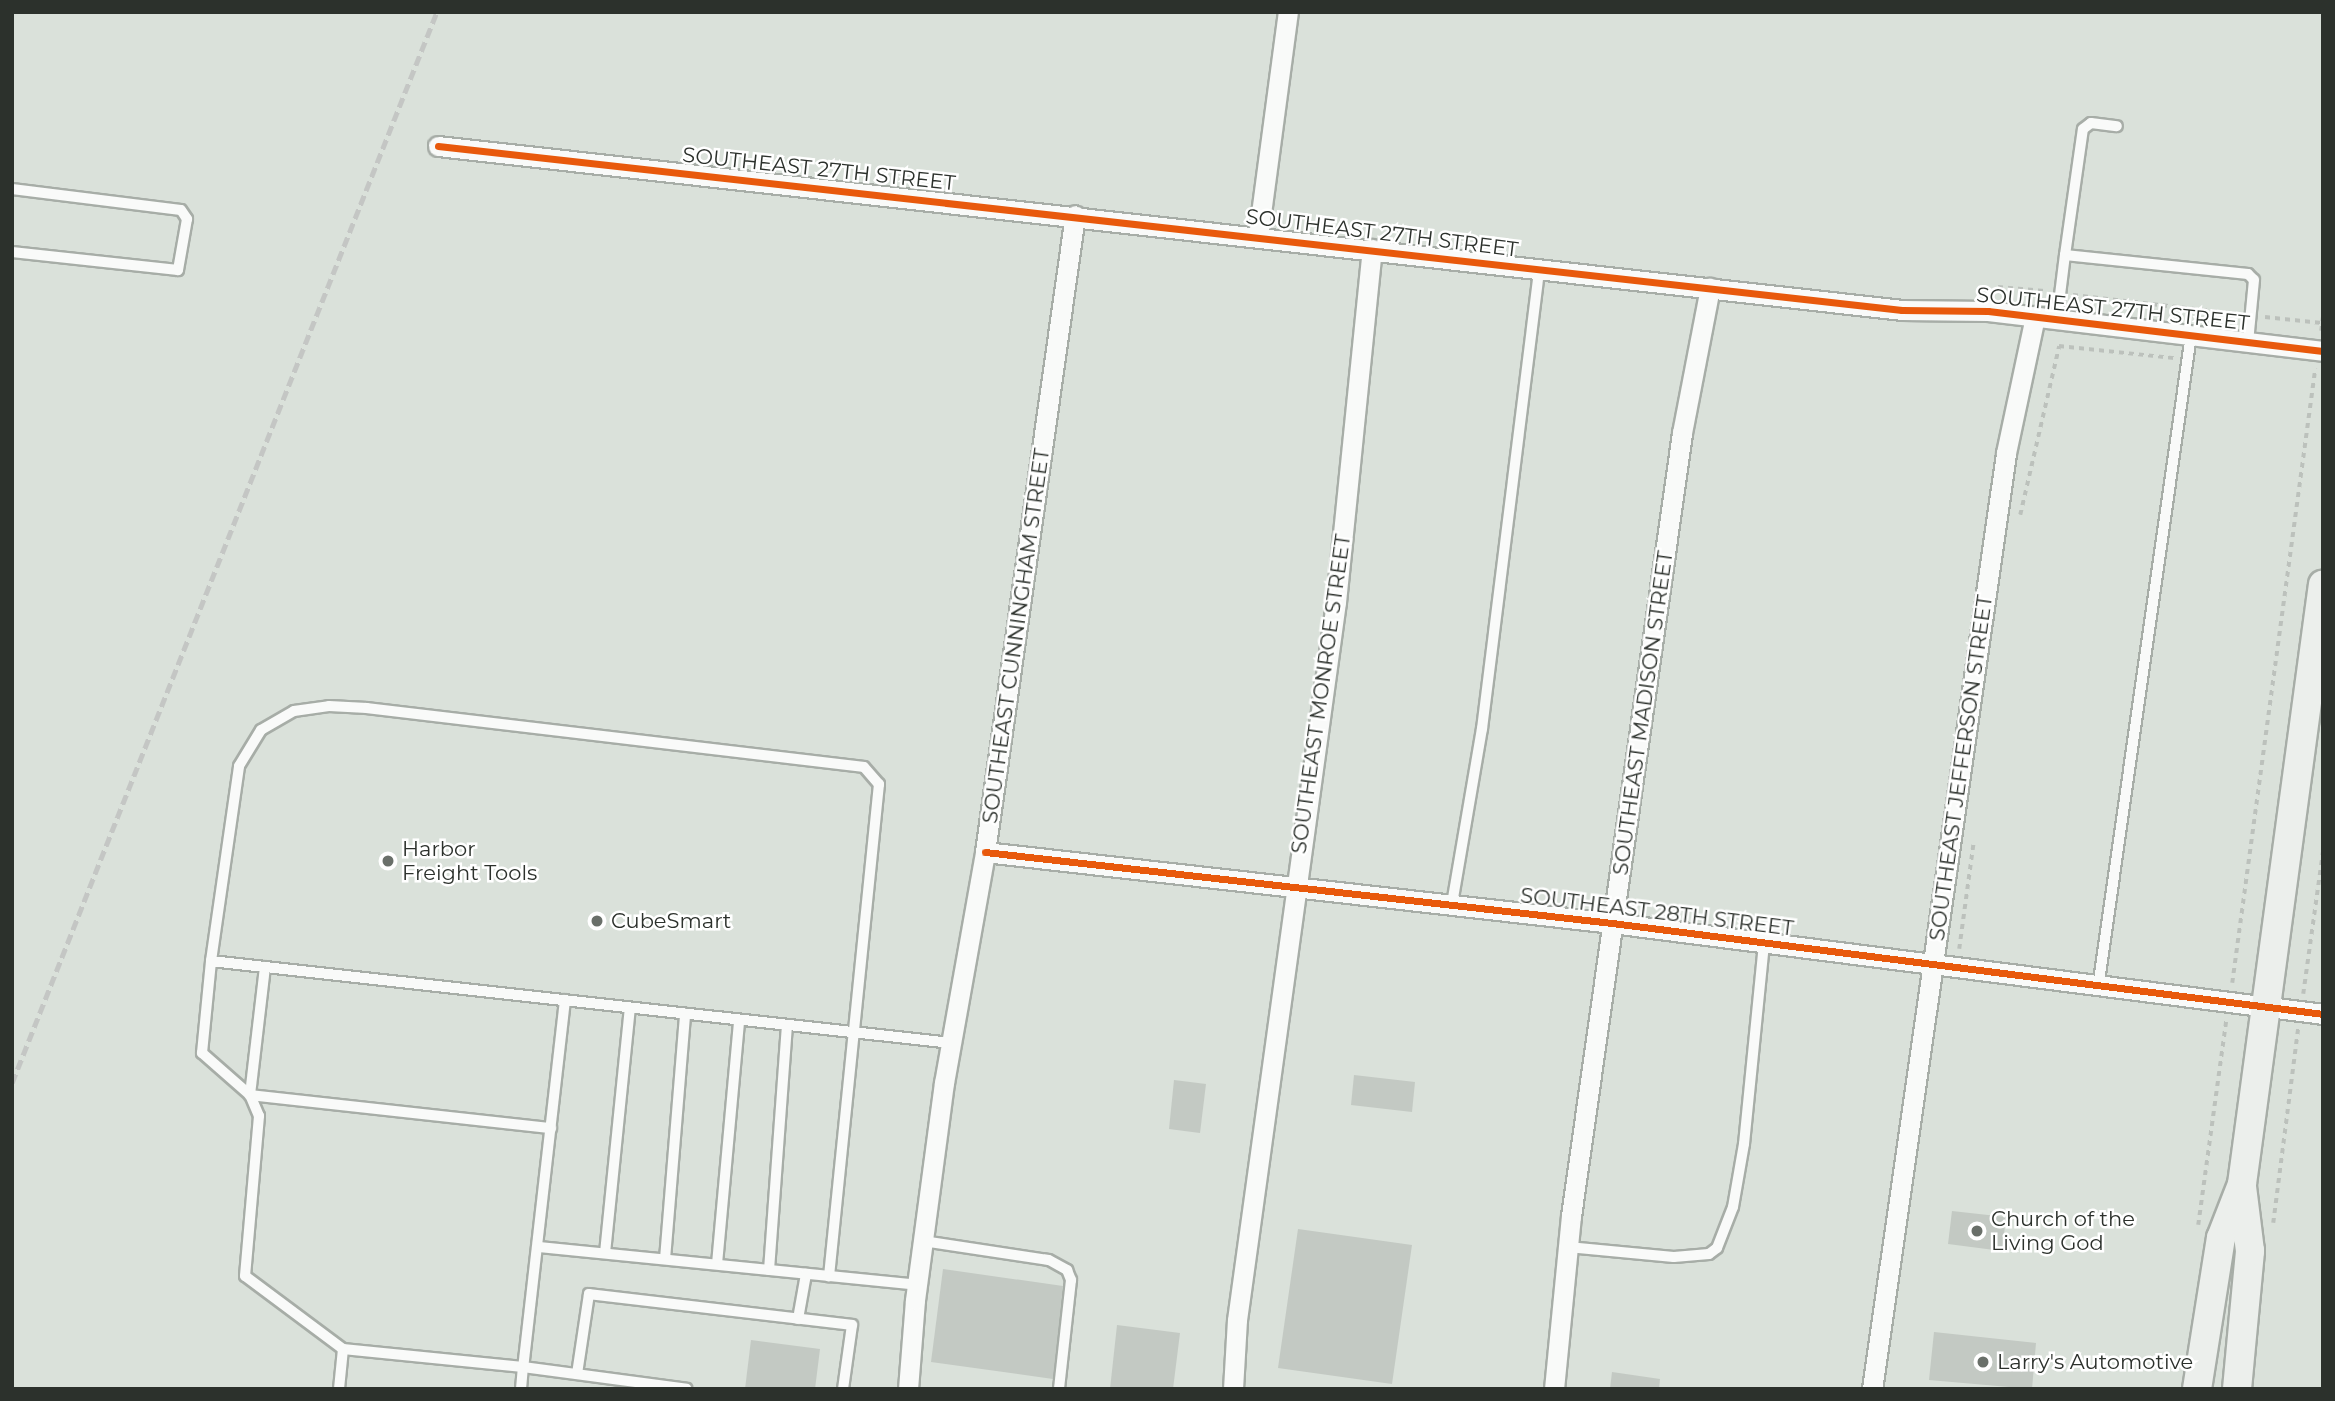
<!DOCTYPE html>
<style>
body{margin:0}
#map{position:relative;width:2335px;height:1401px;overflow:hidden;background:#dae1da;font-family:Montserrat,sans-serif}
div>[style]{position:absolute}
.building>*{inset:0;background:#c3c9c3}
.path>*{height:3.5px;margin-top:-1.75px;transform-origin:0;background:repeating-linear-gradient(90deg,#bcc1bc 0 5px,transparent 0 10px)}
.roads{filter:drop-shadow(2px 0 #a7ada7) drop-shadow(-2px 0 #a7ada7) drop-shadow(0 2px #a7ada7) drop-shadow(0 -2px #a7ada7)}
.lane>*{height:10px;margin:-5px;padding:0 5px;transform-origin:5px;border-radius:5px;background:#f9faf9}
.street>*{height:19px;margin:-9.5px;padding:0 9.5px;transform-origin:9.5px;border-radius:9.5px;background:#f9faf9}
.secondary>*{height:28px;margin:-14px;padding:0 14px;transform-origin:14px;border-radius:14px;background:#ecefec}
.rail>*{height:5px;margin-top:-2.5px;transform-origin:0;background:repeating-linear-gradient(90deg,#c4c6c4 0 10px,transparent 0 15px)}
.cycleway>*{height:7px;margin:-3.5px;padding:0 3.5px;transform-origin:3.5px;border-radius:3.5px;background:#e8590c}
.dots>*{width:19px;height:19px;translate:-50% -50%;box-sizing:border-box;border:4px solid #fff;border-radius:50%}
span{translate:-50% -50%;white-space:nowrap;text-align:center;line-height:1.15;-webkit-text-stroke:5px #fff;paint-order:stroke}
.street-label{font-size:21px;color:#2c312c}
.poi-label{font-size:21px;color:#2c312c}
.left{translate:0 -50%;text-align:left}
.frame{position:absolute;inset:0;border:14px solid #2c312c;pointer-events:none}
</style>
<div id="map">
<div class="building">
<div style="clip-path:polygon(1354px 1075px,1415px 1082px,1412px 1112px,1351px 1105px)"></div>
<div style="clip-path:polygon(1174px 1080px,1206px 1084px,1200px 1133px,1169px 1129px)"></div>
<div style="clip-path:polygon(1952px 1211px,2006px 1217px,2002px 1251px,1948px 1244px)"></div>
<div style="clip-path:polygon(1298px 1229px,1412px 1245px,1392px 1384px,1278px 1368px)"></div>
<div style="clip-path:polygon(943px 1269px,1063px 1286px,1053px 1379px,931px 1362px)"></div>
<div style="clip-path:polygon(1117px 1325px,1180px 1333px,1173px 1389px,1110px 1389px)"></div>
<div style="clip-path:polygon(1934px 1332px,2036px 1343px,2032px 1389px,1929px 1380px)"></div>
<div style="clip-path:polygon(751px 1340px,820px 1349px,815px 1389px,745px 1389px)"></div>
<div style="clip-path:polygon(1612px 1372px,1660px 1379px,1659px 1389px,1610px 1389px)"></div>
</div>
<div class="path">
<div style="left:1998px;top:287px;width:47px;rotate:4.9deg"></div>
<div style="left:2073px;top:295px;width:164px;rotate:6.6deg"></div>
<div style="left:2265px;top:317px;width:57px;rotate:6deg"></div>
<div style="left:2321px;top:331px;width:16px;rotate:-83deg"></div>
<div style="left:2020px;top:515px;width:173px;rotate:-77deg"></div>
<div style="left:2059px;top:346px;width:116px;rotate:6deg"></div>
<div style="left:1959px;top:949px;width:105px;rotate:-82.3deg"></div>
<div style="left:2232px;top:983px;width:620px;rotate:-82.3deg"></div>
<div style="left:2303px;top:994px;width:145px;rotate:-82.1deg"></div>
<div style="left:2273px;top:1223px;width:196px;rotate:-82.7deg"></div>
<div style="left:2198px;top:1225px;width:206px;rotate:-82.2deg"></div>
</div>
<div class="roads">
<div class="lane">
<div style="left:12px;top:189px;width:170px;rotate:7.1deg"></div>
<div style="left:181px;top:210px;width:11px;rotate:56deg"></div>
<div style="left:187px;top:219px;width:52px;rotate:100deg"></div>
<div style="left:178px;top:270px;width:167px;rotate:-173.8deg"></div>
<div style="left:2065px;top:255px;width:127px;rotate:-81.9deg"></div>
<div style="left:2083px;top:129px;width:10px;rotate:-37deg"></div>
<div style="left:2091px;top:123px;width:26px;rotate:7deg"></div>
<div style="left:2057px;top:319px;width:64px;rotate:-82.9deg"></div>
<div style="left:2065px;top:255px;width:184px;rotate:5.9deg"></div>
<div style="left:2248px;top:274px;width:8px;rotate:45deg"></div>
<div style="left:2254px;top:280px;width:62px;rotate:95.5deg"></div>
<div style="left:1452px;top:904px;width:178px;rotate:-80.3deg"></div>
<div style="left:1482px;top:729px;width:464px;rotate:-82.9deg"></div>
<div style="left:211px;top:961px;width:197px;rotate:-81.8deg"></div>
<div style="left:239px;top:766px;width:42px;rotate:-58.6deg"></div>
<div style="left:261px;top:730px;width:38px;rotate:-30deg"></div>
<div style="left:294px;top:711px;width:35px;rotate:-8deg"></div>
<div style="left:329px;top:706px;width:38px;rotate:3deg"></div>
<div style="left:367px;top:708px;width:500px;rotate:6.77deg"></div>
<div style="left:864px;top:767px;width:23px;rotate:49deg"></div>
<div style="left:879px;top:784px;width:495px;rotate:95.8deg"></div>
<div style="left:265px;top:967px;width:129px;rotate:96.7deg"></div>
<div style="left:250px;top:1095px;width:303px;rotate:6.3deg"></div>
<div style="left:2098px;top:988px;width:660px;rotate:-81.89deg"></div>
<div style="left:565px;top:1000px;width:369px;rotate:96.5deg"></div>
<div style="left:523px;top:1367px;width:181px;rotate:-174.3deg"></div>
<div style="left:343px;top:1349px;width:122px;rotate:-143.3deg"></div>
<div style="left:245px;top:1276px;width:161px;rotate:-85deg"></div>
<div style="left:259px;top:1116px;width:23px;rotate:-113deg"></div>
<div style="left:250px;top:1095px;width:64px;rotate:-138.8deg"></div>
<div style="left:202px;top:1053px;width:92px;rotate:-84.4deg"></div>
<div style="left:211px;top:961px;width:745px;rotate:6.32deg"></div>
<div style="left:923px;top:1241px;width:127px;rotate:8.6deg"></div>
<div style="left:1049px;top:1260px;width:21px;rotate:29deg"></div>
<div style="left:1067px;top:1270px;width:11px;rotate:68deg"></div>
<div style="left:1071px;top:1280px;width:110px;rotate:96.3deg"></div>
<div style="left:539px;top:1247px;width:380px;rotate:5.7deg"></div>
<div style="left:1568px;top:1247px;width:106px;rotate:5.4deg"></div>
<div style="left:1674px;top:1257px;width:35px;rotate:-5deg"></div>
<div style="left:1709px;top:1254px;width:10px;rotate:-37deg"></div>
<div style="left:1717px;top:1248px;width:44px;rotate:-68.7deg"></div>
<div style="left:1733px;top:1207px;width:64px;rotate:-80.1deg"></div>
<div style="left:1744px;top:1144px;width:202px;rotate:-84.3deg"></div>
<div style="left:605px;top:1253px;width:246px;rotate:-84.2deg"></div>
<div style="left:665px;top:1259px;width:246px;rotate:-85.3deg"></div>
<div style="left:717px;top:1264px;width:245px;rotate:-84.8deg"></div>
<div style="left:769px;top:1270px;width:245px;rotate:-85.8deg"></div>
<div style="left:798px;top:1319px;width:46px;rotate:-79.9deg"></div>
<div style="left:577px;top:1374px;width:81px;rotate:-81.5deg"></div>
<div style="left:589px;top:1294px;width:265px;rotate:6.7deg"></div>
<div style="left:852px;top:1325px;width:65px;rotate:98deg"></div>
<div style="left:339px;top:1389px;width:40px;rotate:-84.3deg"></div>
<div style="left:521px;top:1389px;width:22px;rotate:-85deg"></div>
<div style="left:523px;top:1367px;width:165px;rotate:7.6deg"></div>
</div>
<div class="street">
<div style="left:438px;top:146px;width:1473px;rotate:6.39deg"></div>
<div style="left:1902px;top:310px;width:86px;rotate:0.7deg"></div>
<div style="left:1988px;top:311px;width:337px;rotate:6.8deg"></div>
<div style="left:1258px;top:236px;width:226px;rotate:-82.4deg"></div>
<div style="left:985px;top:852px;width:631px;rotate:6.46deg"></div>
<div style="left:1612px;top:923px;width:717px;rotate:7.29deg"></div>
<div style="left:908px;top:1389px;width:89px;rotate:-85.5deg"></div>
<div style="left:915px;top:1300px;width:219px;rotate:-82.4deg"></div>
<div style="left:944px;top:1083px;width:235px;rotate:-79.9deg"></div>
<div style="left:985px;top:852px;width:643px;rotate:-81.96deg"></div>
<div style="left:1233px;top:1389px;width:69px;rotate:-86.7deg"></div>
<div style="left:1237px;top:1320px;width:725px;rotate:-82.15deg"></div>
<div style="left:1336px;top:602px;width:355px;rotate:-84.2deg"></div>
<div style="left:1554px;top:1389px;width:174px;rotate:-84.4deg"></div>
<div style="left:1571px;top:1216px;width:791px;rotate:-81.93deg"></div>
<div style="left:1682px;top:433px;width:148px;rotate:-79.1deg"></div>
<div style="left:1872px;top:1389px;width:946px;rotate:-81.85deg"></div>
<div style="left:2006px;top:453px;width:140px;rotate:-78deg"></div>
</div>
<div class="secondary">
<div style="left:2197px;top:1389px;width:153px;rotate:-81deg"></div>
<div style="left:2221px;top:1238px;width:58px;rotate:-68.7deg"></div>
<div style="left:2242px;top:1184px;width:605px;rotate:-82.31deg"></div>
<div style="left:2237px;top:1389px;width:139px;rotate:-84.6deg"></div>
<div style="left:2250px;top:1251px;width:64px;rotate:-97.1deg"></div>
</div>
</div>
<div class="rail">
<div style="left:12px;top:1083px;width:1152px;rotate:-68.36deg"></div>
</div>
<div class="cycleway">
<div style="left:438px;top:146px;width:1473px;rotate:6.39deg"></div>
<div style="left:1902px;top:310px;width:86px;rotate:0.7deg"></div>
<div style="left:1988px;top:311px;width:337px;rotate:6.8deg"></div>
<div style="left:985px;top:852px;width:631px;rotate:6.46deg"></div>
<div style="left:1612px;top:923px;width:717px;rotate:7.29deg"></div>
</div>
<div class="dots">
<div style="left:388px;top:861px;background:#696f69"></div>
<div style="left:597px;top:921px;background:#696f69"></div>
<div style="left:1977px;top:1231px;background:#696f69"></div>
<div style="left:1983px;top:1362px;background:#696f69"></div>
</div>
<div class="street-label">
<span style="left:819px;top:169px;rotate:6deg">SOUTHEAST 27TH STREET</span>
<span style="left:1382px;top:233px;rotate:7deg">SOUTHEAST 27TH STREET</span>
<span style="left:2113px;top:309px;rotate:6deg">SOUTHEAST 27TH STREET</span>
<span style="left:1016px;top:636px;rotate:-82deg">SOUTHEAST CUNNINGHAM STREET</span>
<span style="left:1321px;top:694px;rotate:-82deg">SOUTHEAST MONROE STREET</span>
<span style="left:1643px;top:713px;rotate:-82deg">SOUTHEAST MADISON STREET</span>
<span style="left:1961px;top:768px;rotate:-82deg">SOUTHEAST JEFFERSON STREET</span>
<span style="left:1657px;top:912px;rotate:7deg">SOUTHEAST 28TH STREET</span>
</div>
<div class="poi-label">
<span class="left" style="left:402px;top:861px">Harbor<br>Freight Tools</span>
<span class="left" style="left:611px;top:921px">CubeSmart</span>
<span class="left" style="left:1991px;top:1231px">Church of the<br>Living God</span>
<span class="left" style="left:1997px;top:1362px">Larry's Automotive</span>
</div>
<div class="frame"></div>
</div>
